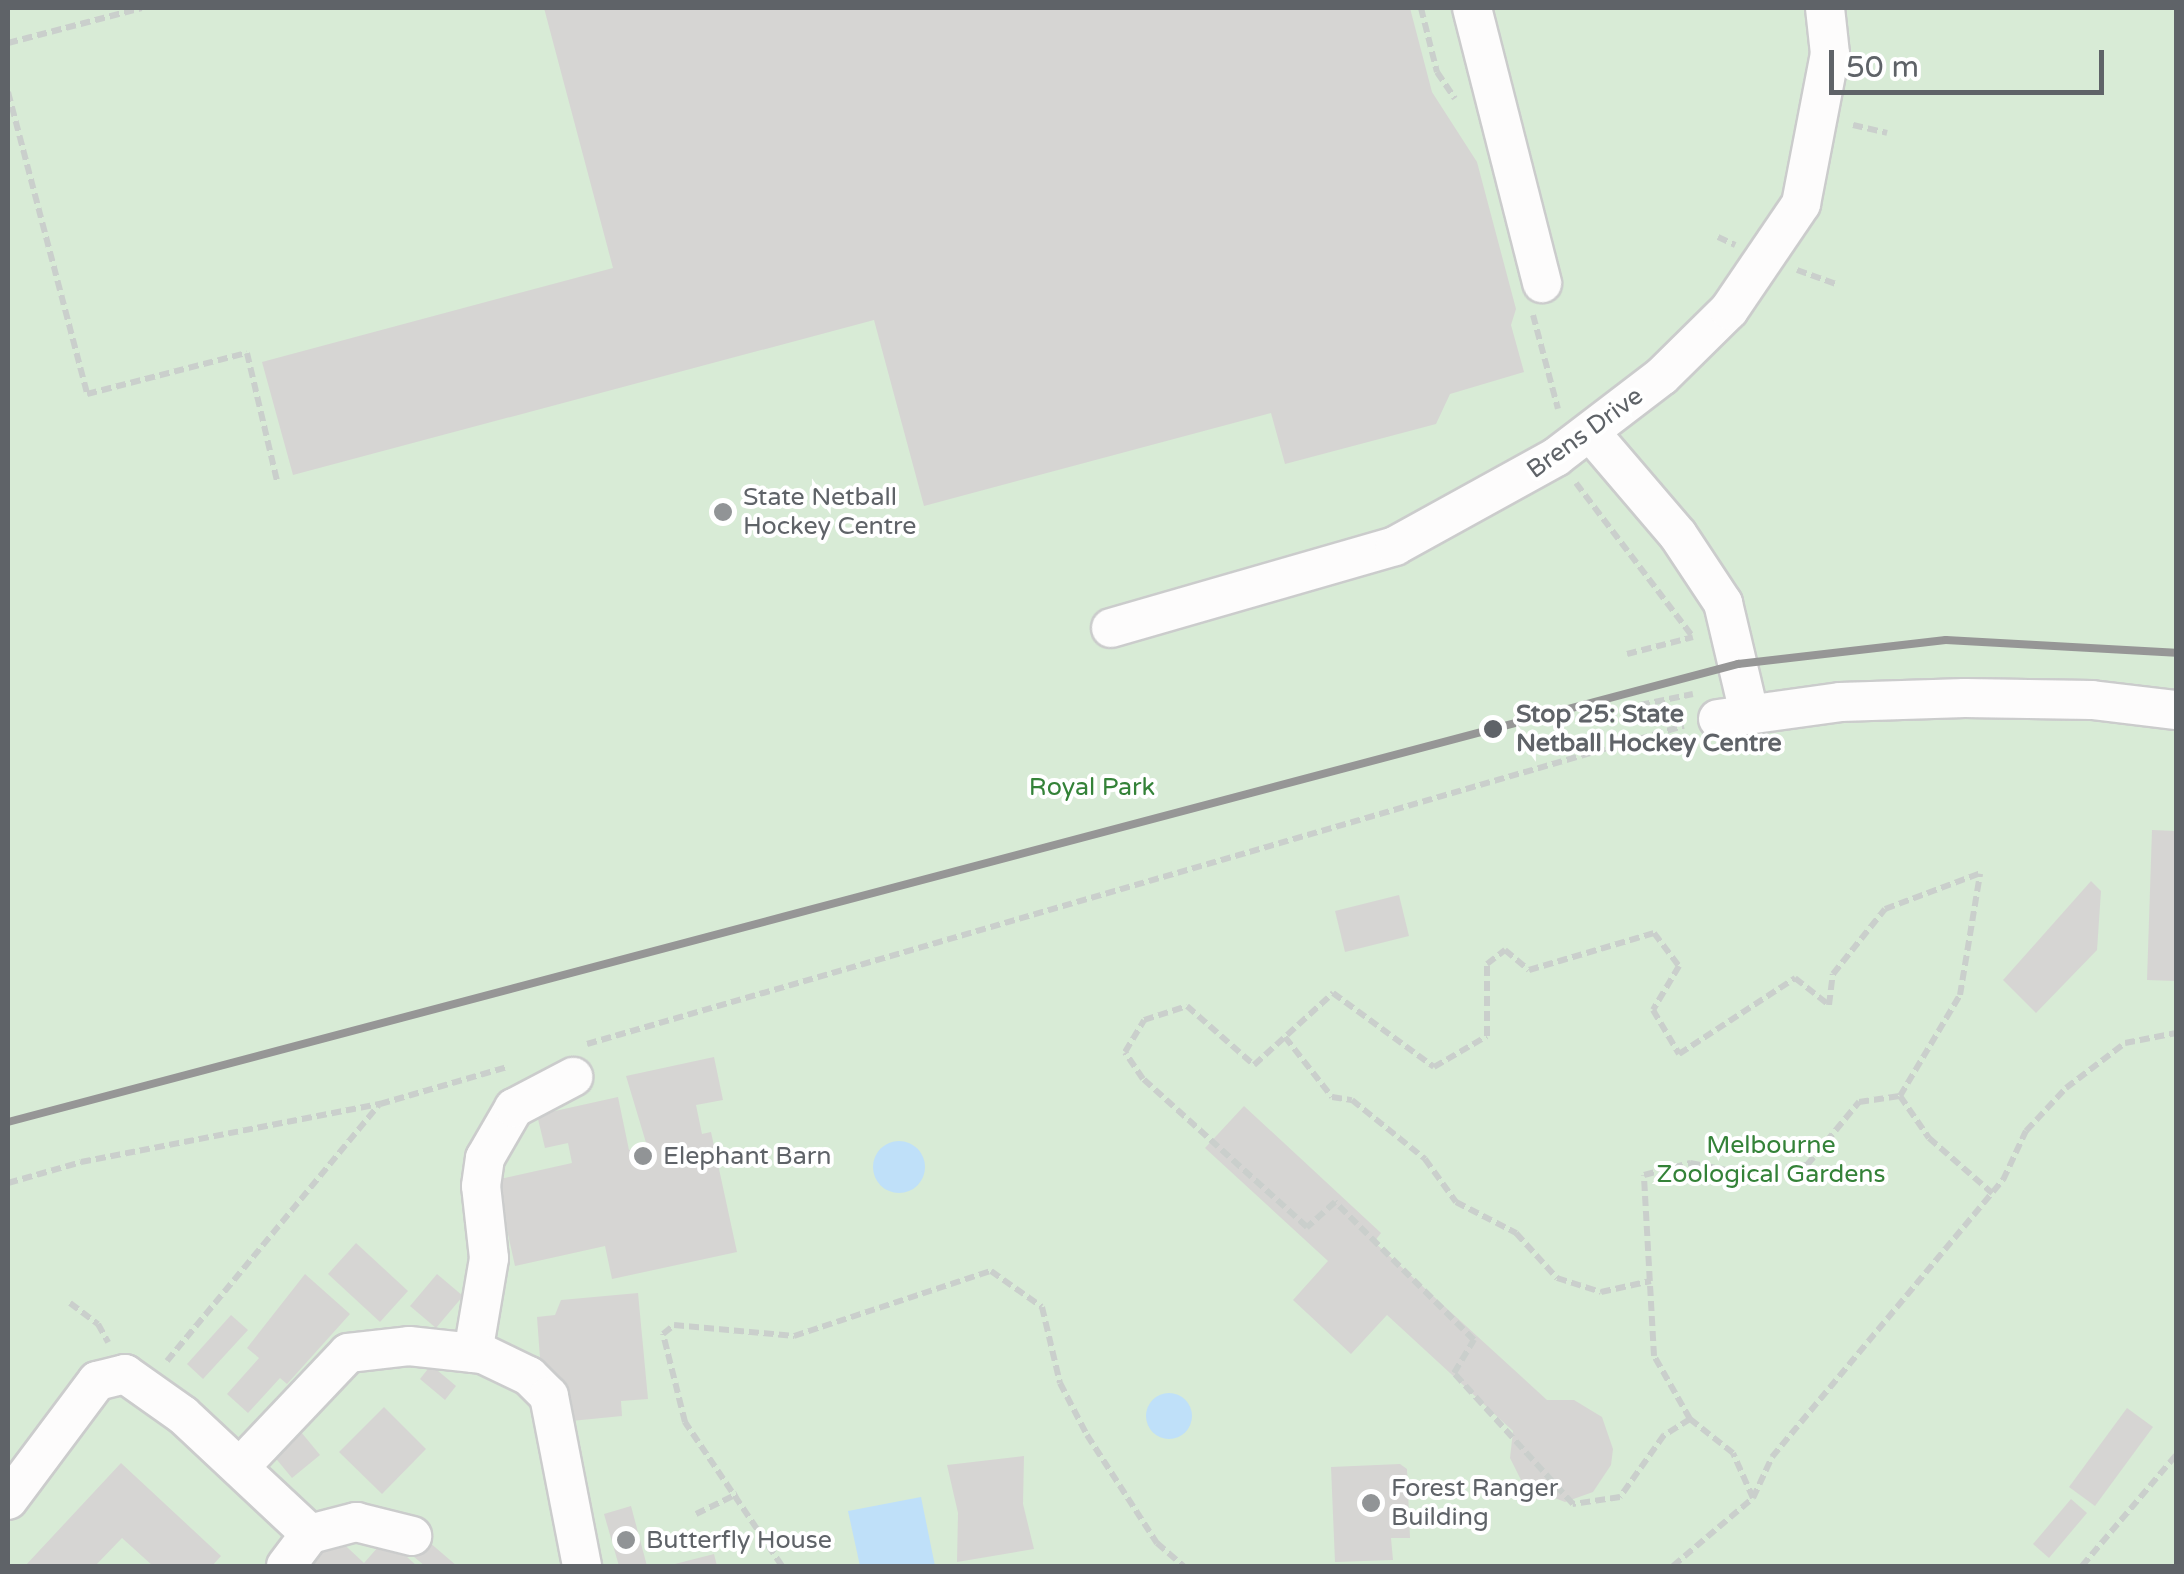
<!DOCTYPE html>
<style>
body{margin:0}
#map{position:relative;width:2184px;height:1574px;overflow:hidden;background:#efeeea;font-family:"Varela Round",sans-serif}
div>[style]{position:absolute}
.green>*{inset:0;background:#d8ebd6}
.water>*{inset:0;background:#bfe0f9}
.round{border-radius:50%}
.building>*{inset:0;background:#d6d5d3}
.path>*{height:6px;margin-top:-3px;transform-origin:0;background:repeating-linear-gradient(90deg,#cacfcc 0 10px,transparent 0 15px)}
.roads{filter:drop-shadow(2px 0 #cbcccc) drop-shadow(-2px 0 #cbcccc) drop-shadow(0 2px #cbcccc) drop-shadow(0 -2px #cbcccc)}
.minor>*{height:38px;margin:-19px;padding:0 19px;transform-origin:19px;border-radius:19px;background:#fdfcfc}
.tram-1>*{height:8px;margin:-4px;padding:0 4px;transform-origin:4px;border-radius:4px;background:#969696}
.dots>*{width:28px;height:28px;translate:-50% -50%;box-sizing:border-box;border:5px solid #fff;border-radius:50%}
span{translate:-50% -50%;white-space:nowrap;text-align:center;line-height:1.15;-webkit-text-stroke:8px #fff;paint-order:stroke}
.street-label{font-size:25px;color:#5f6368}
.poi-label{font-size:25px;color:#5f6368}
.left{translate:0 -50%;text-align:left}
.stop-label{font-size:25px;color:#5f6368;font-weight:700}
.park-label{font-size:25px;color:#348238}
.frame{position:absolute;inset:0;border:10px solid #5f6368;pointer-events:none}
.scale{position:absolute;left:1829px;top:50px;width:275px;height:45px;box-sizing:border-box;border:5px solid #5f6368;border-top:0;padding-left:12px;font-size:30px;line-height:35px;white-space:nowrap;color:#5f6368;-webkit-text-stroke:8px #fff;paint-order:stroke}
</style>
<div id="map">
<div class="green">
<div style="clip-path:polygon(8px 8px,2176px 8px,2176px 1566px,8px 1566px)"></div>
</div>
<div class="water">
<div class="round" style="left:873px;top:1141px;width:52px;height:52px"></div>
<div class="round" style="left:1146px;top:1393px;width:46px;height:46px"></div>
<div style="clip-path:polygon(921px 1497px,935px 1566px,860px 1566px,848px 1511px)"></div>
</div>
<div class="building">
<div style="clip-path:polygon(544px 8px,1410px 8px,1432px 92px,1477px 162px,1516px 309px,1511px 325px,1524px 372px,1450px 394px,1436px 424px,1285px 464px,1271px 413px,924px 506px,874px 320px,293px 475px,262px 362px,613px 268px)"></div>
<div style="clip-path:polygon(2152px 830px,2176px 831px,2176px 981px,2147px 980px)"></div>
<div style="clip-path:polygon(2091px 881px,2101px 891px,2097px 950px,2036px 1013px,2003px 980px)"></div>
<div style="clip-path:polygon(1399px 895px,1409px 936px,1345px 952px,1335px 911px)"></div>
<div style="clip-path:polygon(714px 1057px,723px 1100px,696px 1105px,702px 1134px,711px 1132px,737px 1252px,612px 1279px,605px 1246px,515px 1266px,496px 1180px,572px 1163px,568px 1143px,545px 1148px,537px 1115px,618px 1097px,629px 1150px,647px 1146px,626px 1076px)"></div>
<div style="clip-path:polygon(1244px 1106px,1381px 1233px,1374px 1242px,1547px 1400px,1574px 1400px,1602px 1417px,1613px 1449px,1611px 1465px,1593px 1492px,1565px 1502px,1524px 1486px,1510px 1458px,1513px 1431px,1387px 1315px,1351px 1354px,1293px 1300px,1328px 1261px,1205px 1148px)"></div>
<div style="clip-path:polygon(356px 1243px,408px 1291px,380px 1322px,328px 1274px)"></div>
<div style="clip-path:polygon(305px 1274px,350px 1314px,287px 1384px,280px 1378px,248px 1413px,227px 1394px,259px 1358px,247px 1348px)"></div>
<div style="clip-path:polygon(437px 1274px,463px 1296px,436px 1328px,410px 1306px)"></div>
<div style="clip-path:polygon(638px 1293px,648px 1399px,621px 1401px,622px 1416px,571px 1421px,569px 1392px,561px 1393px,541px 1372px,537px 1317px,555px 1315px,561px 1300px)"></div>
<div style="clip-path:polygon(231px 1315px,248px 1330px,203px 1379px,187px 1364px)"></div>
<div style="clip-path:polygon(431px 1365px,456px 1386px,445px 1400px,420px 1379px)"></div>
<div style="clip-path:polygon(384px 1407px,426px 1449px,382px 1494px,339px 1452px)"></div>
<div style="clip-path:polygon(2127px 1408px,2153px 1427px,2095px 1506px,2069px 1487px)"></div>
<div style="clip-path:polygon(301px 1432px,320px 1455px,292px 1478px,273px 1455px)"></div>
<div style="clip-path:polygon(1024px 1456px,1023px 1504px,1034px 1549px,957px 1562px,958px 1513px,947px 1465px)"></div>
<div style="clip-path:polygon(121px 1463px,221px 1556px,212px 1566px,153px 1566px,122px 1538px,95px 1566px,25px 1566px)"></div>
<div style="clip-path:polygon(1400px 1464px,1407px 1469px,1410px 1538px,1391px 1538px,1393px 1560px,1335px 1562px,1331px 1467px)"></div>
<div style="clip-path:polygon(2071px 1499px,2087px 1513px,2049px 1558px,2033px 1544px)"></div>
<div style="clip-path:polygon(631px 1506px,647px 1566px,619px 1566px,604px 1514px)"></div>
<div style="clip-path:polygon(334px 1535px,364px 1563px,386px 1538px,417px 1566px,305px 1566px)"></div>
<div style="clip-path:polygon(422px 1536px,457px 1566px,425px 1566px,408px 1552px)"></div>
<div style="clip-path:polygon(714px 1554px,717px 1566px,671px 1566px,671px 1565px)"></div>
</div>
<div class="path">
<div style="left:1421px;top:8px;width:66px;rotate:76deg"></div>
<div style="left:1437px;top:72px;width:32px;rotate:56deg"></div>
<div style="left:8px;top:43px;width:138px;rotate:-14.7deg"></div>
<div style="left:8px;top:92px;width:312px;rotate:75.3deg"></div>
<div style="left:87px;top:394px;width:165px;rotate:-14.4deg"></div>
<div style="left:247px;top:353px;width:131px;rotate:76.8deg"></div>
<div style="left:1853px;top:125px;width:35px;rotate:13deg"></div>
<div style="left:1718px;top:237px;width:19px;rotate:25deg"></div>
<div style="left:1797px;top:270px;width:41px;rotate:19.7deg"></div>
<div style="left:1533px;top:315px;width:97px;rotate:75.1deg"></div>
<div style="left:1576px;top:483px;width:192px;rotate:52.8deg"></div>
<div style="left:1627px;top:654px;width:68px;rotate:-14.4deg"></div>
<div style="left:1640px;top:705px;width:54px;rotate:-11.7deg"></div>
<div style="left:1285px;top:1037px;width:76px;rotate:51.9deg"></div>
<div style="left:1332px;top:1097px;width:20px;rotate:9deg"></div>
<div style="left:1352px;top:1100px;width:94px;rotate:38.9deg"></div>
<div style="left:1425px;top:1159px;width:53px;rotate:54.2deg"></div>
<div style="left:1456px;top:1202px;width:68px;rotate:27.3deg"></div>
<div style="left:1516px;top:1233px;width:61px;rotate:47.7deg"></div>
<div style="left:1557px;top:1278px;width:46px;rotate:17.7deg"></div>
<div style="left:1601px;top:1292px;width:51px;rotate:-12.4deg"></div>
<div style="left:587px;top:1044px;width:1142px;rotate:-16.17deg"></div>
<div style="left:1900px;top:1096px;width:51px;rotate:55.4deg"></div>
<div style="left:1929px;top:1138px;width:84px;rotate:41.1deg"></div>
<div style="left:8px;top:1183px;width:76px;rotate:-16deg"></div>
<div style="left:81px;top:1162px;width:305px;rotate:-11deg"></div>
<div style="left:380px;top:1104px;width:132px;rotate:-16.2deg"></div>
<div style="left:70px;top:1303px;width:35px;rotate:37deg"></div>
<div style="left:98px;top:1324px;width:21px;rotate:61deg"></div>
<div style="left:167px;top:1361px;width:332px;rotate:-50.4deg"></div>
<div style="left:1690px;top:1419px;width:73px;rotate:-119.7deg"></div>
<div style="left:1654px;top:1356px;width:181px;rotate:-93.2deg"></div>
<div style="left:1644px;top:1175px;width:48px;rotate:-14.6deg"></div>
<div style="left:1690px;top:1163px;width:53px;rotate:10.9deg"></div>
<div style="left:1742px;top:1173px;width:65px;rotate:-7deg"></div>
<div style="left:1807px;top:1165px;width:82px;rotate:-50.5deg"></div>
<div style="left:1859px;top:1102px;width:41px;rotate:-8.3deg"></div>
<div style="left:1900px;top:1096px;width:117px;rotate:-59.3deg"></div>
<div style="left:1960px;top:995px;width:123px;rotate:-80.6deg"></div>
<div style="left:1753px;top:1498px;width:49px;rotate:-114deg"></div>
<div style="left:1733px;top:1453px;width:55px;rotate:-141.7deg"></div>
<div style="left:1690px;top:1419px;width:31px;rotate:148deg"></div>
<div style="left:1664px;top:1435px;width:76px;rotate:125.4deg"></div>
<div style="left:1620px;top:1497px;width:48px;rotate:171.5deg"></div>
<div style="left:1573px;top:1504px;width:177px;rotate:-132.3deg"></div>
<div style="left:1454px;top:1373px;width:39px;rotate:-59deg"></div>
<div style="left:1474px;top:1340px;width:196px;rotate:-135.2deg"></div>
<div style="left:1335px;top:1202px;width:38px;rotate:138deg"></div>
<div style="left:1307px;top:1227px;width:221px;rotate:-137.9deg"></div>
<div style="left:1143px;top:1079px;width:32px;rotate:-124deg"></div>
<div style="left:1125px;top:1052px;width:37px;rotate:-59deg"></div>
<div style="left:1144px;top:1020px;width:45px;rotate:-18deg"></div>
<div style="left:1187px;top:1006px;width:89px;rotate:41.4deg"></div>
<div style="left:1254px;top:1065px;width:107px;rotate:-42.3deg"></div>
<div style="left:1333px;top:993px;width:125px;rotate:36.2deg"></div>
<div style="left:1434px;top:1067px;width:61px;rotate:-30.3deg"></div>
<div style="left:1487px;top:1036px;width:72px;rotate:-90deg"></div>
<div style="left:1487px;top:964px;width:23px;rotate:-38deg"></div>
<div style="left:1505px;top:950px;width:31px;rotate:40deg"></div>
<div style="left:1529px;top:970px;width:130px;rotate:-16.5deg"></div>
<div style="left:1654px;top:933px;width:41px;rotate:52.9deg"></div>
<div style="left:1679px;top:966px;width:51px;rotate:120.6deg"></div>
<div style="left:1653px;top:1010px;width:51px;rotate:59.4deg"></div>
<div style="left:1679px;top:1054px;width:139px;rotate:-33.2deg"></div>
<div style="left:1795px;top:978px;width:43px;rotate:38.5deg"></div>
<div style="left:1829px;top:1005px;width:31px;rotate:-83deg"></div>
<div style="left:1833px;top:974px;width:83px;rotate:-51.3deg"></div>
<div style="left:1885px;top:909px;width:103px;rotate:-20.6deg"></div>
<div style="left:696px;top:1514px;width:46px;rotate:-26deg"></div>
<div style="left:782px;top:1566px;width:174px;rotate:-124deg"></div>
<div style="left:685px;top:1422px;width:91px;rotate:-104deg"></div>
<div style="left:663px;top:1334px;width:14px;rotate:-39deg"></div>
<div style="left:674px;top:1325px;width:121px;rotate:5.2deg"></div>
<div style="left:794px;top:1336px;width:207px;rotate:-18.3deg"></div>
<div style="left:991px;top:1271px;width:62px;rotate:35.2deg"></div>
<div style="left:1042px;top:1307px;width:78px;rotate:76.7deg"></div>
<div style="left:1060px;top:1383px;width:59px;rotate:62.6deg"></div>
<div style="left:1087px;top:1435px;width:129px;rotate:57.1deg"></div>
<div style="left:1157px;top:1543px;width:35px;rotate:41deg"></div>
<div style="left:1673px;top:1566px;width:105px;rotate:-40.4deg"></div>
<div style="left:1753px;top:1498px;width:45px;rotate:-65.1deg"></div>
<div style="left:1772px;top:1457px;width:361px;rotate:-50.2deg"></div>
<div style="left:2003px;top:1180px;width:54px;rotate:-64.9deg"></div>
<div style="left:2026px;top:1131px;width:59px;rotate:-47.1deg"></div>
<div style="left:2066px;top:1088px;width:74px;rotate:-37.3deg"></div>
<div style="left:2125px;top:1043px;width:52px;rotate:-11.1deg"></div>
<div style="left:2082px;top:1566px;width:145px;rotate:-49.7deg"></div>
</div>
<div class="roads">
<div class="minor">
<div style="left:1472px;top:8px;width:284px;rotate:75.7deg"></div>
<div style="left:1590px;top:432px;width:135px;rotate:49.5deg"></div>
<div style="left:1678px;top:535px;width:82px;rotate:56.5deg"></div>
<div style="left:1723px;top:603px;width:113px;rotate:76.7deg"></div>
<div style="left:1111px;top:628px;width:296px;rotate:-16.1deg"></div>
<div style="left:1395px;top:546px;width:184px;rotate:-28.9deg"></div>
<div style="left:1556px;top:457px;width:133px;rotate:-37.4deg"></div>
<div style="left:1662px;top:376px;width:94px;rotate:-44.6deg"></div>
<div style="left:1729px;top:310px;width:128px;rotate:-55.8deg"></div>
<div style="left:1801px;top:204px;width:153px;rotate:-79.1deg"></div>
<div style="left:1830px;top:54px;width:46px;rotate:-96.2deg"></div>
<div style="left:1718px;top:719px;width:123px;rotate:-7.9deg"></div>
<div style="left:1840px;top:702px;width:125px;rotate:-1.8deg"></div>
<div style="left:1965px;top:698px;width:127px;rotate:0.9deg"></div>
<div style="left:2092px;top:700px;width:85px;rotate:6.8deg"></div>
<div style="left:473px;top:1353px;width:96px;rotate:-80.4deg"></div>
<div style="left:489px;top:1258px;width:72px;rotate:-96.3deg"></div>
<div style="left:481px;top:1186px;width:28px;rotate:-82deg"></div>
<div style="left:485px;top:1158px;width:58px;rotate:-59.9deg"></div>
<div style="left:514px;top:1108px;width:67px;rotate:-27.7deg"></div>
<div style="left:240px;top:1467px;width:157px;rotate:-46.5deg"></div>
<div style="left:348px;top:1353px;width:61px;rotate:-6.5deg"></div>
<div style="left:409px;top:1346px;width:74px;rotate:6.2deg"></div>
<div style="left:483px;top:1354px;width:51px;rotate:25.6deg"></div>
<div style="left:529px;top:1376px;width:28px;rotate:45deg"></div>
<div style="left:549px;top:1396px;width:173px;rotate:79deg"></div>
<div style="left:8px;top:1500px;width:149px;rotate:-53.2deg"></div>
<div style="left:97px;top:1381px;width:29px;rotate:-14deg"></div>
<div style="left:125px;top:1374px;width:71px;rotate:35.3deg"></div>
<div style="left:183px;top:1415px;width:174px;rotate:43.1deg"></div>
<div style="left:310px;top:1534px;width:40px;rotate:127deg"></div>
<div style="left:310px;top:1534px;width:48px;rotate:-14.6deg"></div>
<div style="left:356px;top:1522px;width:58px;rotate:14deg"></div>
</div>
</div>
<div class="tram-1">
<div style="left:8px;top:1122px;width:1790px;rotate:-14.83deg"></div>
<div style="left:1738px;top:664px;width:209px;rotate:-6.6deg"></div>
<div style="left:1946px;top:640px;width:230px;rotate:3.2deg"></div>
</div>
<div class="dots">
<div style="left:723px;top:512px;background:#919496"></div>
<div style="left:1493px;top:729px;background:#5f6368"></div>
<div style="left:643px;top:1156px;background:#919496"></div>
<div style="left:1371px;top:1503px;background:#919496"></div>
<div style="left:626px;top:1540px;background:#919496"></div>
</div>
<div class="street-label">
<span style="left:1585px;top:433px;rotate:-36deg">Brens Drive</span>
</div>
<div class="poi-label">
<span class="left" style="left:743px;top:512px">State Netball<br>Hockey Centre</span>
<span class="left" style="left:663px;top:1156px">Elephant Barn</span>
<span class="left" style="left:1391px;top:1503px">Forest Ranger<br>Building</span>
<span class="left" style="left:646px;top:1540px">Butterfly House</span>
</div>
<div class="stop-label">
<span class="left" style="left:1516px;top:729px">Stop 25: State<br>Netball Hockey Centre</span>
</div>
<div class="park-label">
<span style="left:1092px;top:787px">Royal Park</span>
<span style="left:1771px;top:1160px">Melbourne<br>Zoological Gardens</span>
</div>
<div class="frame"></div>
<div class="scale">50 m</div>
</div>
